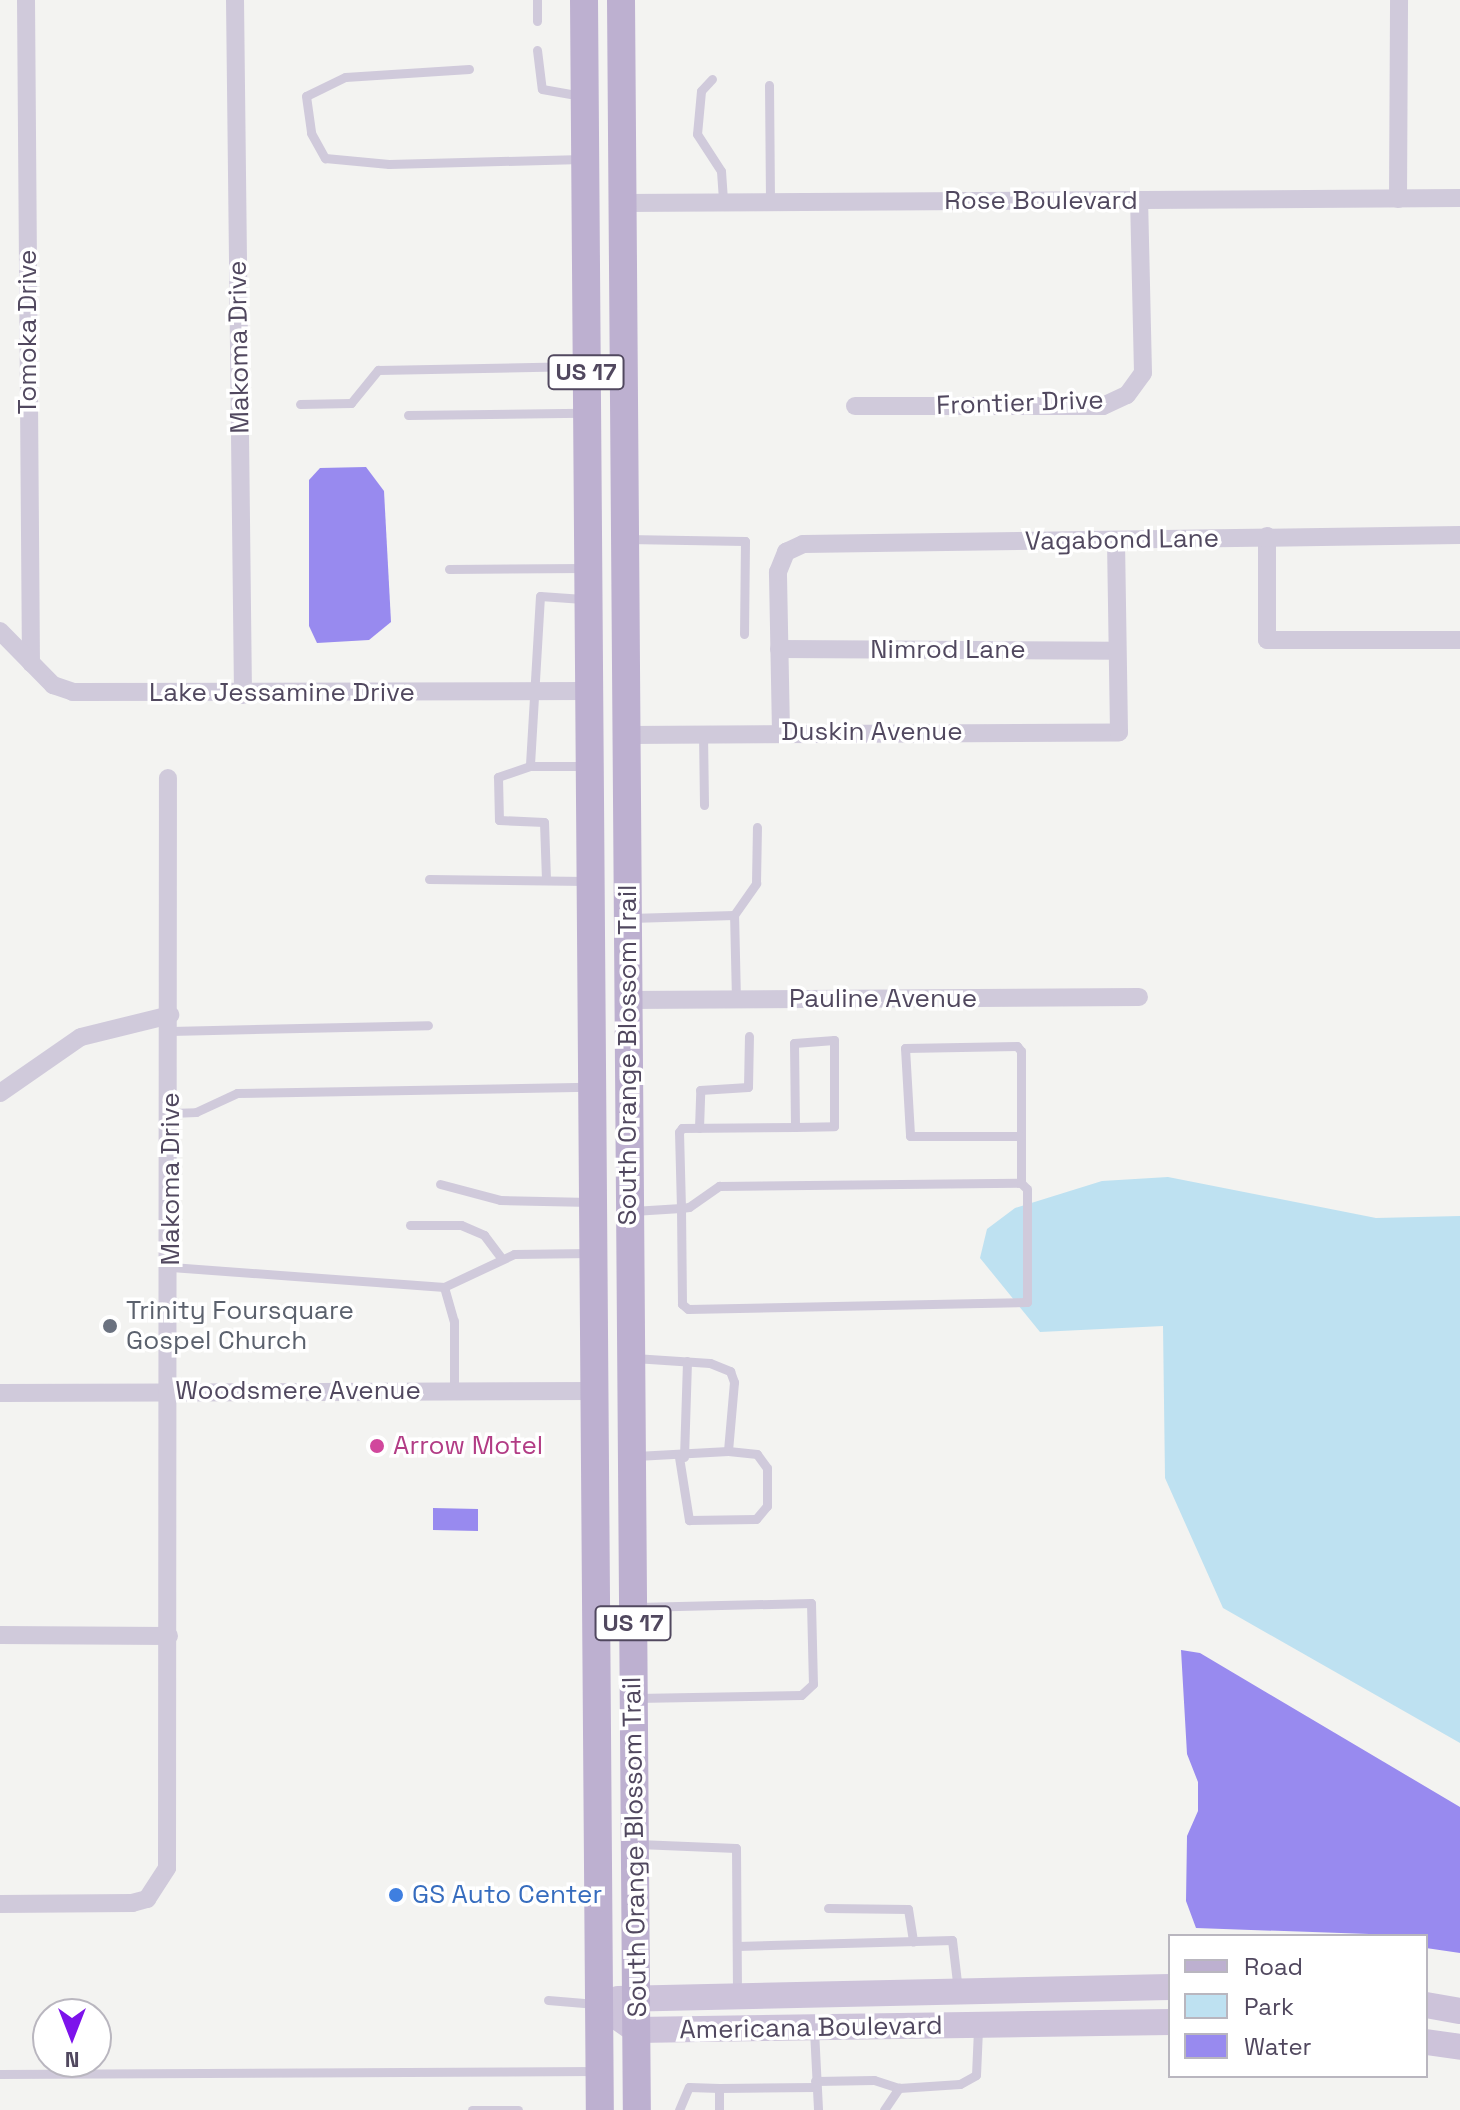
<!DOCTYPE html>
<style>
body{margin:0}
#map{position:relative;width:1460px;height:2110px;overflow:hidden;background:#f3f3f1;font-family:"Space Grotesk",sans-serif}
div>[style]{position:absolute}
.green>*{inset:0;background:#bee1f1}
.water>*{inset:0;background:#988aef}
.service>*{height:9px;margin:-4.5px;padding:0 4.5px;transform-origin:4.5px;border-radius:4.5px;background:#d0cadb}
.minor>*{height:18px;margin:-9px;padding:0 9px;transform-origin:9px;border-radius:9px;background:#d0cadb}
.secondary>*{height:26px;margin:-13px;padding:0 13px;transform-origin:13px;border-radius:13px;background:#cdc3da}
.primary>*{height:28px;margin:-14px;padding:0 14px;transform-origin:14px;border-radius:14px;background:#bdb0d0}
.dots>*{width:22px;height:22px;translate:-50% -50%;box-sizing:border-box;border:4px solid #fff;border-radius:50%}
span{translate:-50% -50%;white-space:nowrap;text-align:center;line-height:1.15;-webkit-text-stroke:7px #fff;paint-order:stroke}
.shield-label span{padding:2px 6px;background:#fff;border:2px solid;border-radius:6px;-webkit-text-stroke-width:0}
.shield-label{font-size:24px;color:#51485f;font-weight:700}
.street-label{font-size:26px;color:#51485f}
.worship-label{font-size:26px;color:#5b616d}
.left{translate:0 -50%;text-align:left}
.hotel-label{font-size:26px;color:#b23c85}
.shop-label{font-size:26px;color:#366cbe}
.legend{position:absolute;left:1168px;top:1934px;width:260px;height:144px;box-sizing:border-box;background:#fff;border:2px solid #b9b6bf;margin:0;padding:10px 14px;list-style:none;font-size:24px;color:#51485f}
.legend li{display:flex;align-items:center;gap:16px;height:40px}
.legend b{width:40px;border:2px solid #b9b6bf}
.north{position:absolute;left:32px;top:1998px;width:80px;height:80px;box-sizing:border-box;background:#fff;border:2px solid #b9b6bf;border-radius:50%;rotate:180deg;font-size:22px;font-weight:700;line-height:32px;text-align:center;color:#51485f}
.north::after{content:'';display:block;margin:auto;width:28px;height:36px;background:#7d13eb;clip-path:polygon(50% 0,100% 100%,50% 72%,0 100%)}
</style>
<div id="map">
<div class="green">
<div style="clip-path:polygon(1168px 1177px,1376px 1218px,1460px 1216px,1460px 1743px,1223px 1608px,1165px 1478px,1163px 1326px,1040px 1332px,980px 1258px,987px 1229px,1015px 1208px,1102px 1181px)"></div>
</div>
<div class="water">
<div style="clip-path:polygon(366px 467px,384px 491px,391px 622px,369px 640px,317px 643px,309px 626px,309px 480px,320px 468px)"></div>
<div style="clip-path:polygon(433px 1508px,478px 1509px,478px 1531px,433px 1530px)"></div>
<div style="clip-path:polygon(1181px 1650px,1200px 1653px,1460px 1807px,1460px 1953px,1426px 1948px,1426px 1936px,1196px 1928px,1186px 1901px,1187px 1836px,1198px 1811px,1198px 1782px,1187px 1754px)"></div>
</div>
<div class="service">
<div style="left:537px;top:0;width:21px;rotate:90deg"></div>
<div style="left:537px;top:50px;width:39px;rotate:83deg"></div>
<div style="left:542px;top:89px;width:39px;rotate:10deg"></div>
<div style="left:469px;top:69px;width:124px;rotate:176.3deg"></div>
<div style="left:345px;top:77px;width:43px;rotate:154deg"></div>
<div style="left:306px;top:96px;width:37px;rotate:82deg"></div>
<div style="left:311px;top:133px;width:29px;rotate:61deg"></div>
<div style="left:325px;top:158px;width:64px;rotate:5.4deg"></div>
<div style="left:389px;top:164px;width:193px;rotate:-1.5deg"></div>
<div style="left:712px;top:79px;width:16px;rotate:133deg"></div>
<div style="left:701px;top:91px;width:43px;rotate:95.3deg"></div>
<div style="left:697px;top:134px;width:44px;rotate:57deg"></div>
<div style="left:721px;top:171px;width:32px;rotate:86deg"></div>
<div style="left:769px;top:85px;width:117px;rotate:89.5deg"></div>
<div style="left:300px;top:404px;width:51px;rotate:-1.1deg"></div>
<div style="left:351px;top:403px;width:43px;rotate:-50.7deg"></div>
<div style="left:378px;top:370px;width:205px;rotate:-1.1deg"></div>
<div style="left:408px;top:415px;width:175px;rotate:-0.7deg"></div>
<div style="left:627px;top:539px;width:118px;rotate:1deg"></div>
<div style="left:745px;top:541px;width:93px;rotate:90.6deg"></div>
<div style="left:449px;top:569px;width:135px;rotate:-0.4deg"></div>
<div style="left:583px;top:599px;width:43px;rotate:-176deg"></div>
<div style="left:540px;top:596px;width:170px;rotate:93.4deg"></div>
<div style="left:530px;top:766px;width:55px"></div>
<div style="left:703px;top:733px;width:72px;rotate:89.2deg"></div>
<div style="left:530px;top:766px;width:34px;rotate:161deg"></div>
<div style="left:498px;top:777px;width:43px;rotate:88.7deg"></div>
<div style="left:499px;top:820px;width:45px;rotate:2.5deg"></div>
<div style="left:544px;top:822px;width:58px;rotate:88deg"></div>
<div style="left:429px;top:879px;width:157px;rotate:0.7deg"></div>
<div style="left:630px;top:918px;width:104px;rotate:-1.7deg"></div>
<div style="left:736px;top:1000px;width:85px;rotate:-91.3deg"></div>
<div style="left:734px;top:915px;width:39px;rotate:-55deg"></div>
<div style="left:756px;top:883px;width:56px;rotate:-89deg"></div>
<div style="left:170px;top:1031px;width:258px;rotate:-1.3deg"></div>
<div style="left:171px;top:1113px;width:25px;rotate:-2deg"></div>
<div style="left:196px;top:1112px;width:45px;rotate:-24.9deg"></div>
<div style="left:237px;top:1093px;width:352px;rotate:-1deg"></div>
<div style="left:699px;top:1128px;width:38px;rotate:-88deg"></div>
<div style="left:700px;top:1090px;width:48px;rotate:-3.6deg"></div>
<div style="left:748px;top:1087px;width:51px;rotate:-88.9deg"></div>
<div style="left:1021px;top:1183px;width:132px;rotate:-90deg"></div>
<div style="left:1021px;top:1051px;width:6px;rotate:-129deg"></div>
<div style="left:1017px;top:1046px;width:112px;rotate:179deg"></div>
<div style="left:905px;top:1048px;width:88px;rotate:86.7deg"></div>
<div style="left:910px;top:1136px;width:111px"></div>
<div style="left:440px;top:1184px;width:62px;rotate:14.9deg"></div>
<div style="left:500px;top:1200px;width:90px;rotate:1.3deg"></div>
<div style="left:633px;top:1211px;width:48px;rotate:-3.6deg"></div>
<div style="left:681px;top:1208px;width:8px;rotate:-7deg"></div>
<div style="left:689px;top:1207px;width:37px;rotate:-35deg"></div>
<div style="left:719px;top:1186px;width:302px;rotate:-0.6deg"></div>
<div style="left:1021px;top:1183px;width:8px;rotate:45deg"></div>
<div style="left:1027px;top:1189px;width:113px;rotate:90deg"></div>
<div style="left:1027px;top:1302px;width:339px;rotate:178.8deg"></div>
<div style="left:688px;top:1309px;width:8px;rotate:-140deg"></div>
<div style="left:682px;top:1304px;width:96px;rotate:-90.6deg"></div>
<div style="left:681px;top:1208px;width:76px;rotate:-91.5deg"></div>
<div style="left:679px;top:1132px;width:5px;rotate:-53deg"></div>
<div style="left:682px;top:1128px;width:113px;rotate:-0.5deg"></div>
<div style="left:795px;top:1127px;width:39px;rotate:-1deg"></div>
<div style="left:834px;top:1126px;width:86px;rotate:-90deg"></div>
<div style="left:834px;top:1040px;width:40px;rotate:175.7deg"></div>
<div style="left:794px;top:1043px;width:84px;rotate:89.3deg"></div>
<div style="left:410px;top:1225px;width:51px"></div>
<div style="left:461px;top:1225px;width:25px;rotate:23deg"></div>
<div style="left:484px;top:1235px;width:30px;rotate:53deg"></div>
<div style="left:171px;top:1267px;width:274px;rotate:4.2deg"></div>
<div style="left:444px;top:1287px;width:35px;rotate:74deg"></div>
<div style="left:454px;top:1321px;width:70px;rotate:90deg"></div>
<div style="left:444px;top:1287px;width:77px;rotate:-25.2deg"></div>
<div style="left:514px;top:1254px;width:77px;rotate:-0.7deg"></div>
<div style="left:634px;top:1358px;width:76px;rotate:3.8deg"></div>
<div style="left:710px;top:1363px;width:22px;rotate:22deg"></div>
<div style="left:730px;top:1371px;width:12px;rotate:70deg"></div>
<div style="left:734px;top:1382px;width:69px;rotate:95deg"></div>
<div style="left:728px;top:1451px;width:92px;rotate:176.9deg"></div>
<div style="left:679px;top:1457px;width:64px;rotate:81deg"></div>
<div style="left:689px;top:1520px;width:67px;rotate:-0.9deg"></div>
<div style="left:756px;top:1519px;width:17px;rotate:-50deg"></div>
<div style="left:767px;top:1506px;width:38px;rotate:-90deg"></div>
<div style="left:767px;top:1468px;width:17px;rotate:-126deg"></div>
<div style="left:757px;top:1454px;width:29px;rotate:-174deg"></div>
<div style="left:684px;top:1457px;width:96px;rotate:-88.2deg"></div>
<div style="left:636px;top:1607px;width:175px;rotate:-1.3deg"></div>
<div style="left:811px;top:1603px;width:81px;rotate:88.6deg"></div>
<div style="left:813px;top:1684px;width:16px;rotate:137deg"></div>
<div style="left:801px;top:1695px;width:165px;rotate:179deg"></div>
<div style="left:638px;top:1844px;width:98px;rotate:2.3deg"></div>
<div style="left:736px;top:1848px;width:145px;rotate:89.6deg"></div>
<div style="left:828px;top:1908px;width:80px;rotate:0.7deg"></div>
<div style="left:908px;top:1909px;width:33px;rotate:81deg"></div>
<div style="left:737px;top:1946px;width:215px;rotate:-1.6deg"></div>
<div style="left:952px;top:1940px;width:50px;rotate:83.2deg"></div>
<div style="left:548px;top:2000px;width:48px;rotate:4.8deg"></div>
<div style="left:814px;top:2030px;width:80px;rotate:87.1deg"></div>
<div style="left:0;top:2074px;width:596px;rotate:-0.29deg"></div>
<div style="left:815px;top:2081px;width:59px;rotate:-1deg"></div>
<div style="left:874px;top:2080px;width:26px;rotate:18deg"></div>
<div style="left:472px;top:2110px;width:46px"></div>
<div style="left:679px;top:2110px;width:25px;rotate:-67deg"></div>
<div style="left:689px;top:2087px;width:30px;rotate:2deg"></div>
<div style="left:719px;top:2110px;width:22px;rotate:-90deg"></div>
<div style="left:719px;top:2088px;width:96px;rotate:-0.6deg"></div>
<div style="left:884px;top:2110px;width:27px;rotate:-56deg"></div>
<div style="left:899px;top:2088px;width:61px;rotate:-3.8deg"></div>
<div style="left:960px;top:2084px;width:18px;rotate:-29deg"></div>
<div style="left:976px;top:2075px;width:46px;rotate:-87.5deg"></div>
</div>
<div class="minor">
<div style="left:26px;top:0;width:663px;rotate:89.57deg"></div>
<div style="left:235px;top:0;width:695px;rotate:89.34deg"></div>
<div style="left:1398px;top:199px;width:199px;rotate:-89.7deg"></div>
<div style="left:622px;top:203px;width:838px;rotate:-0.34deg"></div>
<div style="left:855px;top:406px;width:248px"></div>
<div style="left:1103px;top:406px;width:26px;rotate:-25deg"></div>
<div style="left:1127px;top:395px;width:27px;rotate:-54deg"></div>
<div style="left:1143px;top:373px;width:173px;rotate:-91.3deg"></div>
<div style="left:1267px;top:536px;width:104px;rotate:90deg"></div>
<div style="left:1267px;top:640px;width:193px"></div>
<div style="left:0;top:631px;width:76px;rotate:45.5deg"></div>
<div style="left:53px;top:685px;width:21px;rotate:19deg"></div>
<div style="left:73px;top:692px;width:515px;rotate:-0.11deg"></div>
<div style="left:779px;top:649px;width:337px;rotate:0.3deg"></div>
<div style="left:781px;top:732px;width:160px;rotate:-91.1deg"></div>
<div style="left:778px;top:572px;width:22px;rotate:-68deg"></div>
<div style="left:786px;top:552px;width:19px;rotate:-25deg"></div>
<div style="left:803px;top:544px;width:657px;rotate:-0.78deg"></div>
<div style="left:626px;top:735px;width:493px;rotate:-0.3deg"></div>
<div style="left:1119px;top:732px;width:189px;rotate:-90.9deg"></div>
<div style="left:627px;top:1000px;width:512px;rotate:-0.34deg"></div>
<div style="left:0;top:1093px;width:98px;rotate:-34.7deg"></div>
<div style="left:81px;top:1037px;width:92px;rotate:-13.9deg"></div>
<div style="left:0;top:1393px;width:596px;rotate:-0.19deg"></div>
<div style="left:0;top:1635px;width:169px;rotate:0.3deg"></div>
<div style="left:0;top:1904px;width:132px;rotate:-0.4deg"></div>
<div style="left:132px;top:1903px;width:16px;rotate:-15deg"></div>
<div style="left:147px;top:1899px;width:37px;rotate:-57deg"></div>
<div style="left:167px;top:1868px;width:1090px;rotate:-89.95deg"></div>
</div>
<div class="secondary">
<div style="left:618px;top:1999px;width:552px;rotate:-1.25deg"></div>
<div style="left:599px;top:2004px;width:45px;rotate:35.1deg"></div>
<div style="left:636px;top:2030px;width:534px;rotate:-0.86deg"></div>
<div style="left:1426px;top:2005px;width:35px;rotate:10deg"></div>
<div style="left:1426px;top:2042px;width:34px;rotate:8deg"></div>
</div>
<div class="primary">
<div style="left:584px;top:0;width:2110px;rotate:89.57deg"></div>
<div style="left:621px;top:0;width:2110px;rotate:89.57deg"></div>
</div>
<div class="dots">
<div style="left:110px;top:1326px;background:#6b7280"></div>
<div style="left:377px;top:1446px;background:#d1479c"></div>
<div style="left:396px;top:1895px;background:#3f7fe0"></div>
</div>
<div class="shield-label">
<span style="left:586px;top:372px">US 17</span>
<span style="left:633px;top:1623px">US 17</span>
</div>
<div class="street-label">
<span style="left:1041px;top:201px">Rose Boulevard</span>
<span style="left:28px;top:332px;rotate:-90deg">Tomoka Drive</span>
<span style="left:239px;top:347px;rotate:-91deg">Makoma Drive</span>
<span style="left:1020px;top:403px;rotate:-2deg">Frontier Drive</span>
<span style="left:1122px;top:540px;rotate:-1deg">Vagabond Lane</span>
<span style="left:948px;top:650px">Nimrod Lane</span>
<span style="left:282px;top:693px">Lake Jessamine Drive</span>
<span style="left:872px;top:732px">Duskin Avenue</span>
<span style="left:883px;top:999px">Pauline Avenue</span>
<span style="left:628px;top:1055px;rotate:-90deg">South Orange Blossom Trail</span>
<span style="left:171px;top:1179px;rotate:-90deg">Makoma Drive</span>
<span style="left:298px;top:1391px">Woodsmere Avenue</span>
<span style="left:635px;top:1847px;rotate:-91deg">South Orange Blossom Trail</span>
<span style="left:811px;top:2028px;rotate:-1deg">Americana Boulevard</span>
</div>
<div class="worship-label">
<span class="left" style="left:126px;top:1326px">Trinity Foursquare<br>Gospel Church</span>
</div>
<div class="hotel-label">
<span class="left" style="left:393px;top:1446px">Arrow Motel</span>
</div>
<div class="shop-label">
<span class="left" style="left:412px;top:1895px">GS Auto Center</span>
</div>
<ul class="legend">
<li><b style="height:10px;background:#bdb0d0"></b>Road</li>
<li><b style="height:22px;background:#bee1f1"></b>Park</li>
<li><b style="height:22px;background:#988aef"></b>Water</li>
</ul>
<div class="north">N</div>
</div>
